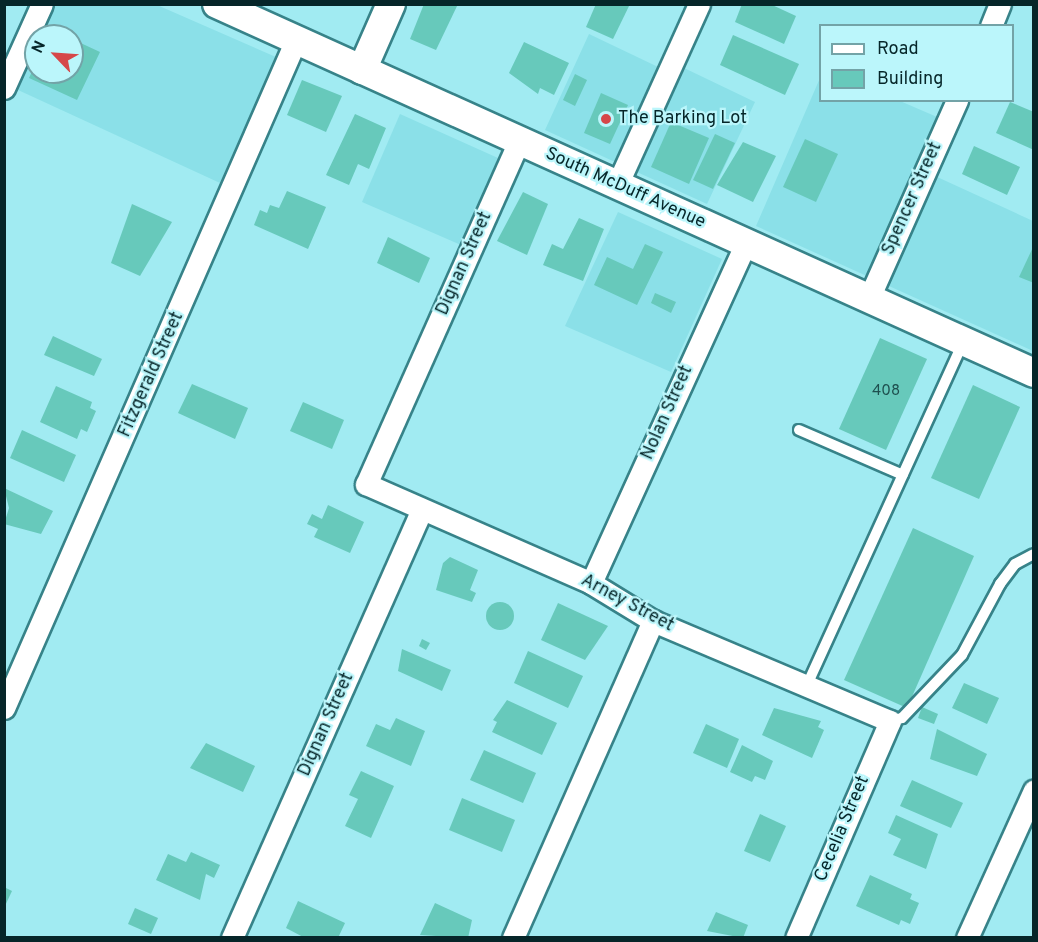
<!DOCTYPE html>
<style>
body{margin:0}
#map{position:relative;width:1038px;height:942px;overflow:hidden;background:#a1ebf2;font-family:Overpass,sans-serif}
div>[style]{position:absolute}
.built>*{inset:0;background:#8be0e8}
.building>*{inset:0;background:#67c9bb}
.round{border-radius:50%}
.roads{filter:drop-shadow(2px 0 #378389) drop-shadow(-2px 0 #378389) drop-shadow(0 2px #378389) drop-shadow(0 -2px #378389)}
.lane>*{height:10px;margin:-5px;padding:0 5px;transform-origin:5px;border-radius:5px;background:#fff}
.street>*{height:21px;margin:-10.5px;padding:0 10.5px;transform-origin:10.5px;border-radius:10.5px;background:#fff}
.secondary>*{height:28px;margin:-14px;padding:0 14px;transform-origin:14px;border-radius:14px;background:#fff}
.dots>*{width:16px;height:16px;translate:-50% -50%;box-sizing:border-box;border:3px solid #bbf6fb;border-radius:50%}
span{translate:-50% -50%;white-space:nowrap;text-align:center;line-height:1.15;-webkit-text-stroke:4.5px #bbf6fb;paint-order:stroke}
.number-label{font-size:15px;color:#1e4f4e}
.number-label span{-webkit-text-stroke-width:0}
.poi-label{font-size:18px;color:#062629}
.left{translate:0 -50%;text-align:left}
.street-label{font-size:18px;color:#062629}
.frame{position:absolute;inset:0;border:6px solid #062629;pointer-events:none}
.legend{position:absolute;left:819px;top:24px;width:195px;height:78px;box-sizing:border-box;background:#bbf6fb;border:2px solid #73a3a7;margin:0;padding:8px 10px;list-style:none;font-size:18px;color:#062629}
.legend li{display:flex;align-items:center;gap:12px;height:30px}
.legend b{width:30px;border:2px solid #73a3a7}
.north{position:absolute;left:24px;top:24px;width:60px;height:60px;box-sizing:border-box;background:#bbf6fb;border:2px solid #73a3a7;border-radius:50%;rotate:295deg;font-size:16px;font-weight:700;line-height:24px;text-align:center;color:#062629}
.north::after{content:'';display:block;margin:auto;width:21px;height:27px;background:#d64749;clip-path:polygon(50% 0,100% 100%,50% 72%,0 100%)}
</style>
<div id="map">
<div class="built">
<div style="clip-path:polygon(evenodd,29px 5px,157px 5px,276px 57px,220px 183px,5px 84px,5px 60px,29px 5px,36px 36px,72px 36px,72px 72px,36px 72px,36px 36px)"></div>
<div style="clip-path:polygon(589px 34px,677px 76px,682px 67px,755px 102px,707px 204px,545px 130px)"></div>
<div style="clip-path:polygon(820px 78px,820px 100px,900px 101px,958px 126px,935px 176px,1033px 221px,1033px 351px,756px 226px)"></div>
<div style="clip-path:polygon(400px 114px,498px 158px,461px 245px,362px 202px)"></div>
<div style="clip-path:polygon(618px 212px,722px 259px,671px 372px,565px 326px)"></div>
</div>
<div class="building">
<div style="clip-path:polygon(424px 4px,458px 4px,436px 50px,410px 39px)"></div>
<div style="clip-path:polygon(596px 4px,630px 4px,613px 39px,586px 27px)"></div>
<div style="clip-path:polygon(742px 4px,770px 4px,796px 16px,784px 44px,735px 22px)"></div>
<div style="clip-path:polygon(733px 35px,799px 64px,785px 95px,720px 65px)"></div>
<div style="clip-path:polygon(72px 39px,100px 52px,77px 100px,29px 78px,36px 63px,36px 72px,72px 72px)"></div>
<div style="clip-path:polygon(524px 42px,569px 63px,554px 95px,540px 88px,538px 94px,509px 73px)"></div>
<div style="clip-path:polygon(575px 74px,587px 80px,575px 106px,563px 100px)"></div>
<div style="clip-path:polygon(302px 80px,342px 96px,326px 132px,287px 115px)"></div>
<div style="clip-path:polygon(601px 93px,628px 105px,610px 144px,584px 133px)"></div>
<div style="clip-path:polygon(1010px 102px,1034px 112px,1034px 150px,996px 133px)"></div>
<div style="clip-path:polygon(355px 114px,386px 128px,369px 169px,358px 164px,349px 185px,326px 175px)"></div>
<div style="clip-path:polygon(671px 122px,709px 138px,689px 184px,651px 167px)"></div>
<div style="clip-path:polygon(715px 134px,735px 143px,713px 189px,693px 180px)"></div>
<div style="clip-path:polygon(805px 139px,838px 154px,816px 202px,783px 187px)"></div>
<div style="clip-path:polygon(743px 142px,776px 156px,753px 202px,717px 185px)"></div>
<div style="clip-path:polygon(974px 146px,1020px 167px,1007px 195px,962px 174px)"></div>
<div style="clip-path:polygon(287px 191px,326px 207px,308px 249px,254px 225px,260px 210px,267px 213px,270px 205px,279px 208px)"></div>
<div style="clip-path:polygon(523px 192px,548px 204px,527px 255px,497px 241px)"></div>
<div style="clip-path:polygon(132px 204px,172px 222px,140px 276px,111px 263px)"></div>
<div style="clip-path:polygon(579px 218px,604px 229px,583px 281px,543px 265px,552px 244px,563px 249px)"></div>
<div style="clip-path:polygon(388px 237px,430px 258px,419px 283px,377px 263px)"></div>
<div style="clip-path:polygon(645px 244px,663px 252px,637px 305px,594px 285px,607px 257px,633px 269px)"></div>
<div style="clip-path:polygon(1034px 245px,1034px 283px,1019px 277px)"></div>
<div style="clip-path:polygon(655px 293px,676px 302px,671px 313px,651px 303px)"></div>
<div style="clip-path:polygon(53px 336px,102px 359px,94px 376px,44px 355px)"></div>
<div style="clip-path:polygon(880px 338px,927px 359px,886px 450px,839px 429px)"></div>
<div style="clip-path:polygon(192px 384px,248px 408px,235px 439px,178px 413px)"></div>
<div style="clip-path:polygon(973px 385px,1020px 407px,979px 499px,931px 478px)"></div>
<div style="clip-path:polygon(56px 386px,92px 402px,90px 408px,96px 411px,87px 432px,81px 429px,77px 439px,40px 422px)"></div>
<div style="clip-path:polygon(303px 402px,344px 420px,332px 449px,290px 431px)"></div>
<div style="clip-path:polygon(22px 430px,76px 455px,64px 482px,10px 458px)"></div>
<div style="clip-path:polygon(4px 488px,53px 511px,41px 534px,4px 524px,9px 508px)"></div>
<div style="clip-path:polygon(328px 505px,364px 522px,350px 553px,314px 537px,318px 529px,307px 524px,312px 514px,322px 519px)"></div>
<div style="clip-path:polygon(913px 528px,974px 556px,907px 708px,844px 680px)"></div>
<div style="clip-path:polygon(450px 557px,478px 570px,470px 590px,476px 593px,472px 602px,436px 590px,443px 563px)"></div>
<div class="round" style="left:486px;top:602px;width:28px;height:28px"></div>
<div style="clip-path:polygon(558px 603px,608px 626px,585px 660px,541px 640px)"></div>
<div style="clip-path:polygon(422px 639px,430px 643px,426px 650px,419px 646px)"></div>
<div style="clip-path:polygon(402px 649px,451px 670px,442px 691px,398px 671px)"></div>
<div style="clip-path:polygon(528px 651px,583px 676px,568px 708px,514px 683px)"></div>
<div style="clip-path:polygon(964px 683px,999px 698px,987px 724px,952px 708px)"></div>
<div style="clip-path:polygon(507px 700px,557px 723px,542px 755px,492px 732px,497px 722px,493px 720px)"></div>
<div style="clip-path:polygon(922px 707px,938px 714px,934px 724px,918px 718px)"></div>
<div style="clip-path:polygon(774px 708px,821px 721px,818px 727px,824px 730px,812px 758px,762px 735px)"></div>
<div style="clip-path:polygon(396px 718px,425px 731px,411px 766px,366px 746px,376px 724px,390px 730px)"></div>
<div style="clip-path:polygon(706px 724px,739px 739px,727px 768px,693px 753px)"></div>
<div style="clip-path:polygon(937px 729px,987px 754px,977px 776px,930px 759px)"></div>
<div style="clip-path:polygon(206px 743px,255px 766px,243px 792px,190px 768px)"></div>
<div style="clip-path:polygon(742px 745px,773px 761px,765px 780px,755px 776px,752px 782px,730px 772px)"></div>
<div style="clip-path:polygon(484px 750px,536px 773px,523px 803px,470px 780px)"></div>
<div style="clip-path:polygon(361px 771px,394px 786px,371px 838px,345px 826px,358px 799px,349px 795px)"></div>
<div style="clip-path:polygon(912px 780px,963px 803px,951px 828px,900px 806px)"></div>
<div style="clip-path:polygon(462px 798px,515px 820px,502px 852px,449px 830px)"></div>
<div style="clip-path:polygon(760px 814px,786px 826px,770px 862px,744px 851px)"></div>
<div style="clip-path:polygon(896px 815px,938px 834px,926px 869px,893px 855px,901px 839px,888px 833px)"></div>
<div style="clip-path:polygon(191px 852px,220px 865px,214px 878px,206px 874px,200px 900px,156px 880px,168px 854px,186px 862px)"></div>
<div style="clip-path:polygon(870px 875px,912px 894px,910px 899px,919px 903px,910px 924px,901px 920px,899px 925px,856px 906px)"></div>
<div style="clip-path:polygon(4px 887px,12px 891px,4px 908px)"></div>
<div style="clip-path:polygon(298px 901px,345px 923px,338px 938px,305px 938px,286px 928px)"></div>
<div style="clip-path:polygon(435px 903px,472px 920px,468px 938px,420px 935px)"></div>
<div style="clip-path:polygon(135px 908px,158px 918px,151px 934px,128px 924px)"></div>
<div style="clip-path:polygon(716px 912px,748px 925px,743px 938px,707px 931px)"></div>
</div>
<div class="roads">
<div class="lane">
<div style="left:799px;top:430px;width:113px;rotate:23.4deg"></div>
<div style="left:807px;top:685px;width:377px;rotate:-65.5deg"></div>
<div style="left:890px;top:721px;width:12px;rotate:-14deg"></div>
<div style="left:902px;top:718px;width:87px;rotate:-46.4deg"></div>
<div style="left:962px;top:655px;width:81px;rotate:-61.8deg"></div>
<div style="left:1000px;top:584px;width:25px;rotate:-53deg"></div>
<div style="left:1015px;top:564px;width:21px;rotate:-28deg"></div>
</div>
<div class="street">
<div style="left:991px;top:26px;width:24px;rotate:-68deg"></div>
<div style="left:4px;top:88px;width:92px;rotate:-65.7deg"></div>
<div style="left:519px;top:141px;width:376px;rotate:114deg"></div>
<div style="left:366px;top:484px;width:246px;rotate:23.7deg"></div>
<div style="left:591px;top:583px;width:73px;rotate:31.5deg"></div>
<div style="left:653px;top:621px;width:257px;rotate:22.9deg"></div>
<div style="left:890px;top:721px;width:236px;rotate:113.4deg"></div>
<div style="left:617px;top:185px;width:199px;rotate:-65.6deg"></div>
<div style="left:869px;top:298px;width:217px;rotate:-66deg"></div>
<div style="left:591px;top:583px;width:374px;rotate:-65.5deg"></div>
<div style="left:4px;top:708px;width:729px;rotate:-66.39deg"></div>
<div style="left:232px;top:938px;width:466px;rotate:-66.1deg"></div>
<div style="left:513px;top:938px;width:347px;rotate:-66.2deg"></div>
<div style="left:967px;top:938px;width:162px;rotate:-65.6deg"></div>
</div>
<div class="secondary">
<div style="left:217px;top:4px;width:896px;rotate:24.31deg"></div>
<div style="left:362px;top:70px;width:72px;rotate:-66.3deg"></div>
</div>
</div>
<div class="dots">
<div style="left:606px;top:119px;background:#d64749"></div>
</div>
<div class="number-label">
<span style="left:886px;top:392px">408</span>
</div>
<div class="poi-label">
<span class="left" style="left:618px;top:119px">The Barking Lot</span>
</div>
<div class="street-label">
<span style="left:625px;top:189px;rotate:24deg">South McDuff Avenue</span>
<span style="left:913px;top:199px;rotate:-66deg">Spencer Street</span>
<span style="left:465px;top:264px;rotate:-66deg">Dignan Street</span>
<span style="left:152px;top:375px;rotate:-66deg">Fitzgerald Street</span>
<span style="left:668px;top:413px;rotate:-66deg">Nolan Street</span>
<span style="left:627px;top:604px;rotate:28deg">Arney Street</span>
<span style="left:327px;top:725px;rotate:-66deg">Dignan Street</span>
<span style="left:843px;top:829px;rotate:-67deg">Cecelia Street</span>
</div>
<div class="frame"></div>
<ul class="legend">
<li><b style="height:8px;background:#fff"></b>Road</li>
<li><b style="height:16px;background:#67c9bb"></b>Building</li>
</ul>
<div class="north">N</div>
</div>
